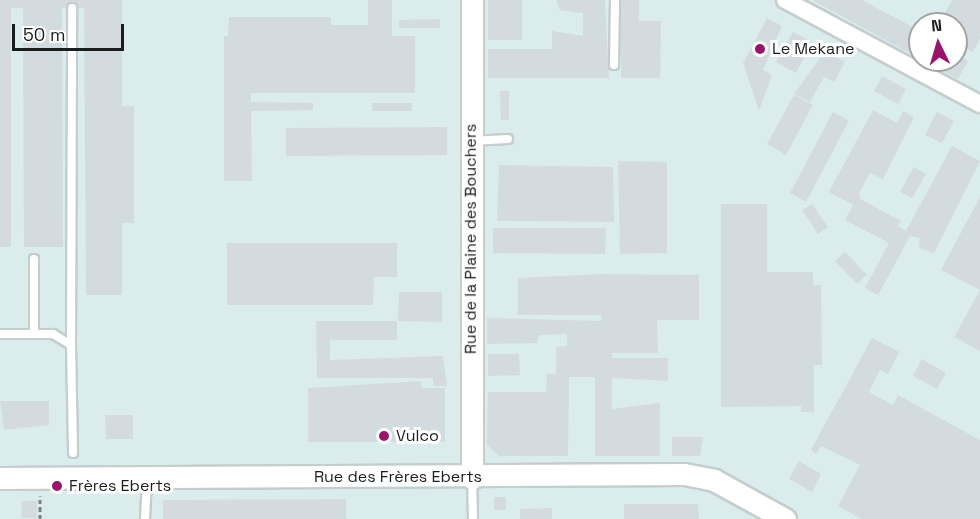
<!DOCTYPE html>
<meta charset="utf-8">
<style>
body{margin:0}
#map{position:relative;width:980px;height:519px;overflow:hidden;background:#eef6f6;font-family:"Space Grotesk",sans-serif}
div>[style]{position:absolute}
.built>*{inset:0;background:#daecec}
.building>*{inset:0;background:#d4dbde}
.path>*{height:3px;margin-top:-1.5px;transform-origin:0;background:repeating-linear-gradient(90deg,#7b8181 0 4.5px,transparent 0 7.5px)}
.roads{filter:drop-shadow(2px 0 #c5cdcd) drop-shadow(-2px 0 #c5cdcd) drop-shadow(0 2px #c5cdcd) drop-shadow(0 -2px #c5cdcd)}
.service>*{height:8px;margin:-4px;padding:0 4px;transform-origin:4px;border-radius:4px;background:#fff}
.minor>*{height:16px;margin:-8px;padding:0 8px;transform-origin:8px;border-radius:8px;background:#fff}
.tertiary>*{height:21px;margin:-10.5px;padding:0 10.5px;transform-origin:10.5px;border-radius:10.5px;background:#fff}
.dots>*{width:16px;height:16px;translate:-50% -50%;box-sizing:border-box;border:3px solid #fff;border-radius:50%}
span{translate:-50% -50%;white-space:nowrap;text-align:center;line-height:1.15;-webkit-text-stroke:6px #fff;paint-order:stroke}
.poi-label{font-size:16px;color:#1a1d1d}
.left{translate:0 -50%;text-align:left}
.street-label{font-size:16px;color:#1a1d1d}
.north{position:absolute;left:908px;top:12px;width:60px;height:60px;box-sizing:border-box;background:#fff;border:2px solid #a3a5a5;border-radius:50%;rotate:355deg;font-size:16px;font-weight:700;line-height:24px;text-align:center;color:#1a1d1d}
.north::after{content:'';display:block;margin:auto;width:21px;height:27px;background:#99156a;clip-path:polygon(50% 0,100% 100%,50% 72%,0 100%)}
.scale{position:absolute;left:12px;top:24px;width:112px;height:27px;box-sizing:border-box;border:3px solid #1a1d1d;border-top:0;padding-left:8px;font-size:18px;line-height:21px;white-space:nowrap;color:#1a1d1d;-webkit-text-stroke:4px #fff;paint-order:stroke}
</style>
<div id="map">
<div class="built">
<div style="clip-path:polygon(evenodd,0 0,980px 0,980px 519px,0 519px,0 0,920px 24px,956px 24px,956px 60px,920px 60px,920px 24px)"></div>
</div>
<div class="building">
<div style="clip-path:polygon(0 0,122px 0,122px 106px,134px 106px,134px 223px,122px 223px,122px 295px,86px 295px,84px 8px,62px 8px,63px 247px,24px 247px,23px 8px,11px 8px,11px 247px,0 247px)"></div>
<div style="clip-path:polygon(368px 0,392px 0,392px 36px,415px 36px,415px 93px,251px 93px,251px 102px,313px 103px,313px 110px,251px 111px,252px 181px,224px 181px,224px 36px,228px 36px,229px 17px,331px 17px,331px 25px,368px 25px)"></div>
<div style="clip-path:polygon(488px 0,522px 0,522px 40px,488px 40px)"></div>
<div style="clip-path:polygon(556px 0,605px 0,609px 78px,488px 78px,488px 49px,552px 49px,552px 31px,583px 36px,583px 13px,560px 10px)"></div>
<div style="clip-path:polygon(621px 0,639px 0,639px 21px,661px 21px,660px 78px,621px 78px)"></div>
<div style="clip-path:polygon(812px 0,862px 0,920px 31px,920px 59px)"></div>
<div style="clip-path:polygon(952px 0,980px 0,980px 38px,973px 52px,956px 42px,956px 24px,939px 24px)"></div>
<div style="clip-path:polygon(767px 18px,782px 26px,763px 70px,772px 75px,759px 111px,743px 63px)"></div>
<div style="clip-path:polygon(440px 19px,440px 28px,399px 28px,399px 20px)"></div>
<div style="clip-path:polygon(793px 32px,812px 42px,796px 73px,776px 62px)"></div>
<div style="clip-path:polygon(825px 51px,845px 62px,834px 82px,824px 77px,810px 102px,794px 94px)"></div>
<div style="clip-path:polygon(956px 54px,968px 61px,958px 79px,922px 60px,956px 60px)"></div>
<div style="clip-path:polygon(882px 76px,906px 89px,898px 104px,874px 91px)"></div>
<div style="clip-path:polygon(500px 91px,509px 91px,509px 120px,501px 120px)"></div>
<div style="clip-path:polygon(794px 95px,813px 105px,786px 155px,767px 144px)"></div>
<div style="clip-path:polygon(372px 103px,412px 103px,412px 111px,372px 111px)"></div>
<div style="clip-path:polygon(873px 110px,897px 123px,903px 111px,914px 117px,883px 179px,870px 173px,859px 193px,860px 199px,901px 221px,898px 226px,906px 231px,952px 146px,980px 161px,934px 253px,919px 248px,920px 238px,910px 236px,878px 295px,865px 288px,889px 243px,845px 220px,853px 205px,829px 192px)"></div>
<div style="clip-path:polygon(833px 112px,849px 121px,806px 202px,790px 193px)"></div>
<div style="clip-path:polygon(937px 112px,954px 121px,942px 143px,925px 135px)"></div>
<div style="clip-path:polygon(447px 127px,447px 155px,286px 156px,286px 128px)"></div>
<div style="clip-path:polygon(618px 161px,667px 162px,667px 253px,620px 254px)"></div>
<div style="clip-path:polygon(499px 165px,613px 167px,614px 222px,497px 221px)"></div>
<div style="clip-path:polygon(914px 167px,926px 174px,912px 198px,900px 192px)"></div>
<div style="clip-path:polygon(980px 197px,980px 351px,954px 337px,980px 290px,941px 270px)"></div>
<div style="clip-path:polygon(721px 204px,767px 204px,767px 272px,813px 272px,813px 285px,821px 285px,822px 365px,814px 365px,814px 412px,801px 412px,801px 406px,721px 407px)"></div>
<div style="clip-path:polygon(812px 204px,828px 227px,818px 234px,802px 210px)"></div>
<div style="clip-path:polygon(493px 228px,606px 228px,605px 254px,493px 253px)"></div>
<div style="clip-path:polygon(227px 243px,397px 243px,397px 277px,374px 277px,373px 305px,227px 305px)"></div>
<div style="clip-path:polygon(845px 252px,867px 275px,857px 284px,835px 261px)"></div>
<div style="clip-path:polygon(601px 274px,699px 275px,699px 320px,657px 320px,658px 353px,612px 353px,612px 358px,668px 358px,668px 381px,612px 378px,612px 409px,660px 403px,660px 456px,595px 456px,595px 377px,569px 377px,568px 456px,499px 456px,487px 445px,488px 392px,546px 392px,547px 374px,556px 374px,556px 347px,567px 346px,567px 334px,539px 335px,537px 343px,487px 344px,487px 318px,601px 321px,601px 315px,518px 315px,518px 278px)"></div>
<div style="clip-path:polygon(399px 292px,442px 292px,442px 322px,398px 321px)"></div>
<div style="clip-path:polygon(316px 321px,397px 321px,397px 340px,330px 340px,330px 360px,443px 356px,447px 386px,433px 386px,433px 378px,317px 378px)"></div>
<div style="clip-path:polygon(872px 338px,899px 352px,888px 374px,880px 370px,869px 392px,893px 405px,898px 395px,980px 440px,980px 519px,862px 519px,838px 506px,860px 465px,821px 446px,816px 454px,811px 450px)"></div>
<div style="clip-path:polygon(488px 354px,519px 354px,520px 375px,488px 376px)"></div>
<div style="clip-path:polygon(922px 359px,946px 373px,937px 389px,913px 376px)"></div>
<div style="clip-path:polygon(421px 381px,422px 388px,445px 388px,445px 442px,308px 442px,308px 388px)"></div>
<div style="clip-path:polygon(0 401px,49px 401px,49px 425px,4px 430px)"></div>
<div style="clip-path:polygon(105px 415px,133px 415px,133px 439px,106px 439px)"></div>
<div style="clip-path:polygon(672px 437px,703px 437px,700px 456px,672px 456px)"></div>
<div style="clip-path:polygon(799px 461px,821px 474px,812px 492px,789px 479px)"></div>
<div style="clip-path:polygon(494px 497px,506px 497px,506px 510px,494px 510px)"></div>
<div style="clip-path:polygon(346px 499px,346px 519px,163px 519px,163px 500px)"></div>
<div style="clip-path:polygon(22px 501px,37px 501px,37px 518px,21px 518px)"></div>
<div style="clip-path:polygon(624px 504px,698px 504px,699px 519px,624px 519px)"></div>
<div style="clip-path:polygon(552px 508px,552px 519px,520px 519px,520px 509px)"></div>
</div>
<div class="path">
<div style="left:40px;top:519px;width:23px;rotate:-90deg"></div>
</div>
<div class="roads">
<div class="service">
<div style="left:614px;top:65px;width:65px;rotate:-89.1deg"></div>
<div style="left:471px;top:141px;width:37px;rotate:-3deg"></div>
<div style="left:34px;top:259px;width:74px;rotate:90deg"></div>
<div style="left:0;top:334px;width:53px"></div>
<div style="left:53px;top:334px;width:21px;rotate:31deg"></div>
<div style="left:71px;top:345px;width:108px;rotate:88.9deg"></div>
<div style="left:71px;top:345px;width:337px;rotate:-89.8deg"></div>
<div style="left:472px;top:478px;width:41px;rotate:88.6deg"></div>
<div style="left:145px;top:519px;width:41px;rotate:-87.2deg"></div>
</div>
<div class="minor">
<div style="left:785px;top:0;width:221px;rotate:28.1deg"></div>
</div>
<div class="tertiary">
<div style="left:0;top:478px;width:684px;rotate:-0.34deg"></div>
<div style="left:684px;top:474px;width:31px;rotate:11deg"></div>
<div style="left:714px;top:480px;width:81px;rotate:28.8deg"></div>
<div style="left:472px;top:478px;width:478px;rotate:-90deg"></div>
</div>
</div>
<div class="dots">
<div style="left:760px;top:49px;background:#99156a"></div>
<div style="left:384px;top:436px;background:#99156a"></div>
<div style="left:57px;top:486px;background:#99156a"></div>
</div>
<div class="poi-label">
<span class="left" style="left:772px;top:49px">Le Mekane</span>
<span class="left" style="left:396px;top:436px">Vulco</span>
<span class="left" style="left:69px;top:486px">Frères Eberts</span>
</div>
<div class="street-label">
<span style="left:471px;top:239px;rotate:-90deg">Rue de la Plaine des Bouchers</span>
<span style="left:398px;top:477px">Rue des Frères Eberts</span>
</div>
<div class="north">N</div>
<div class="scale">50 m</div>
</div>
